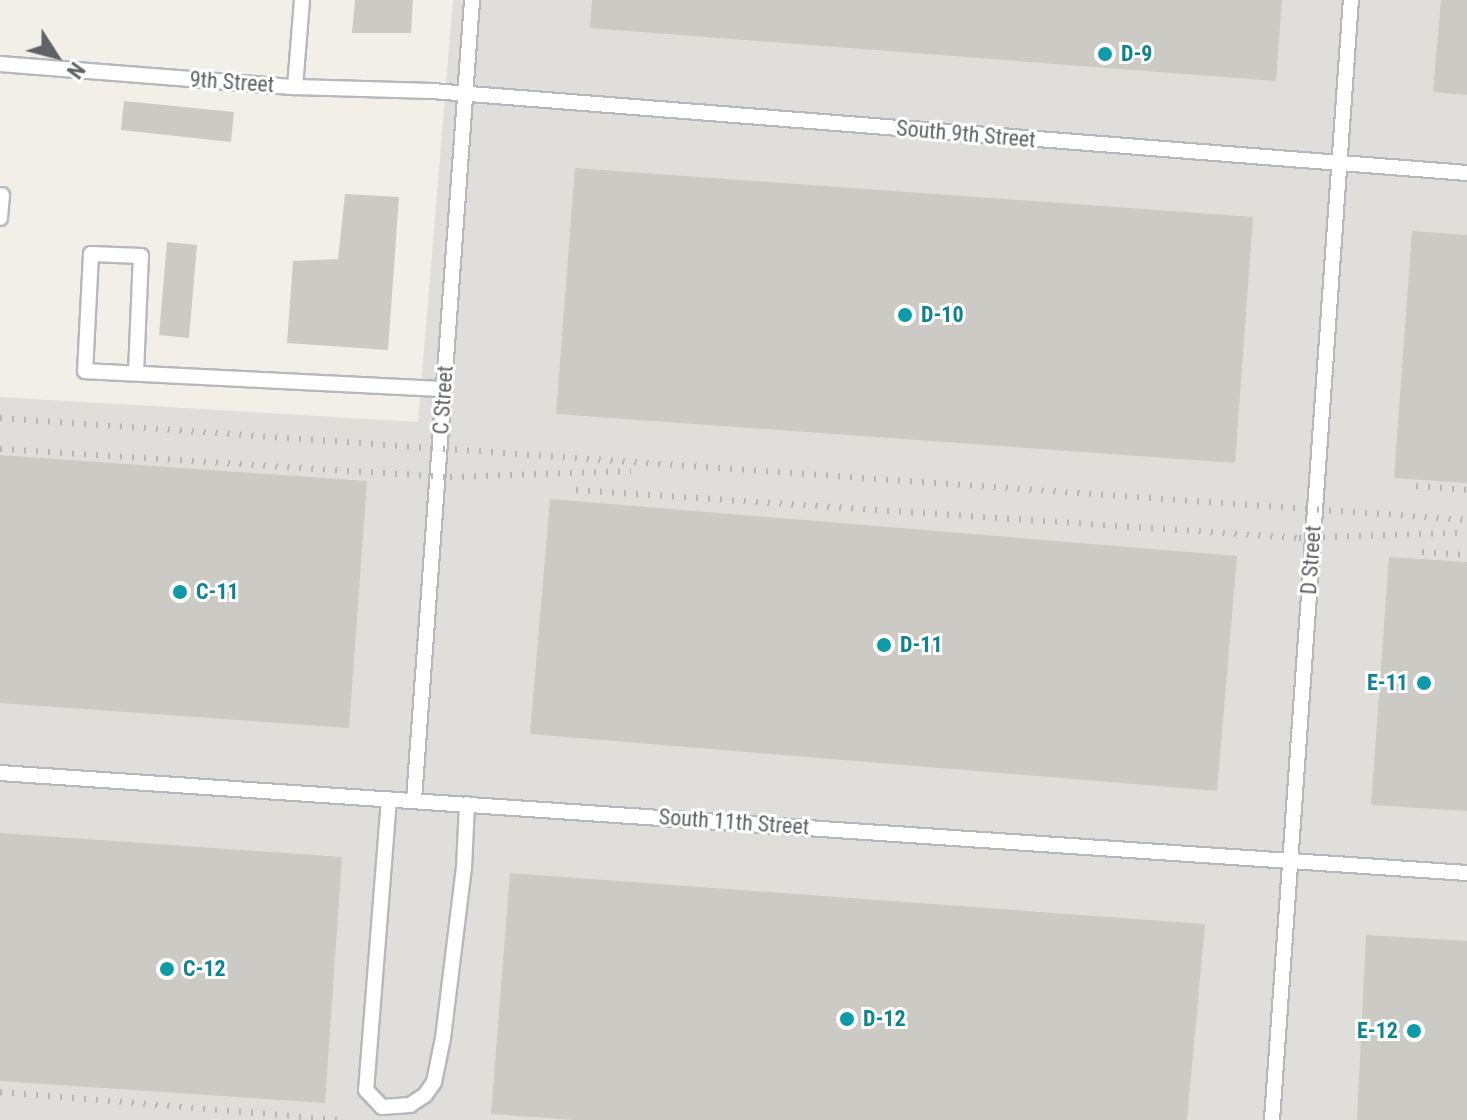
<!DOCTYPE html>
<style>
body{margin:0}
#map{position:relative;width:1467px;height:1120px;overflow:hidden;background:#f1efe8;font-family:"Roboto Condensed",sans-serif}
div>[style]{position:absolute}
.industrial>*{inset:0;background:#e0deda}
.building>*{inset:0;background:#cccac5}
.roads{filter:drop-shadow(2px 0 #b5b8bc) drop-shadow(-2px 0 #b5b8bc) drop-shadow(0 2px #b5b8bc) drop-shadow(0 -2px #b5b8bc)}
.lane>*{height:14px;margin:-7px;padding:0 7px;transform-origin:7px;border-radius:7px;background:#fff}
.rail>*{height:6px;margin-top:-3px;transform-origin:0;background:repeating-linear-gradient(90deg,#b6b7b8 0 2px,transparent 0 12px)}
.dots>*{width:22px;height:22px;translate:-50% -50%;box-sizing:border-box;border:4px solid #fff;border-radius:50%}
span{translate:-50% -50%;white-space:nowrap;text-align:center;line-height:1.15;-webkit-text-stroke:6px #fff;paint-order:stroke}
.culture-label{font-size:22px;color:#0d838f;font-weight:700}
.left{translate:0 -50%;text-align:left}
.right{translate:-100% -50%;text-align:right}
.street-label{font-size:22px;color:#5f6368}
.north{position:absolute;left:16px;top:16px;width:80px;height:80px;-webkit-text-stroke:6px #fff;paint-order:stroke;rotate:126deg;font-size:22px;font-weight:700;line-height:32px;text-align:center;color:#5f6368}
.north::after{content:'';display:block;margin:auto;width:28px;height:36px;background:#5f6368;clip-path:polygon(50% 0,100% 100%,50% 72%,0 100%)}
</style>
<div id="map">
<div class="industrial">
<div style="clip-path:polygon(453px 0,1467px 0,1467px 1120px,0 1120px,0 397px,418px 422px)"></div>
</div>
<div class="building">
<div style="clip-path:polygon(355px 0,413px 0,411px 33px,352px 33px)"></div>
<div style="clip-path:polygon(592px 0,1282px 0,1276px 81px,590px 28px)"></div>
<div style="clip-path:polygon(1441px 0,1467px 0,1467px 95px,1433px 92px)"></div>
<div style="clip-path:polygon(124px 101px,234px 112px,231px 142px,121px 130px)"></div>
<div style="clip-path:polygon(575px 168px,1253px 217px,1235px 463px,556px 414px)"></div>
<div style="clip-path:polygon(345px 194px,399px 197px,388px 350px,287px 343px,293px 261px,338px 259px)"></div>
<div style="clip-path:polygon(1412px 231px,1467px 235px,1467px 483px,1394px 478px)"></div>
<div style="clip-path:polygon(167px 242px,197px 245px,189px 338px,159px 335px)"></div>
<div style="clip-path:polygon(0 455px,367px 481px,349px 728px,0 703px)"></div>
<div style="clip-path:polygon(550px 499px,1237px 556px,1217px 791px,530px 734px)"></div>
<div style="clip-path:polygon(1389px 557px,1467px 562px,1467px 811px,1371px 805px)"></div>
<div style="clip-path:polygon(0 833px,342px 857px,325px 1103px,0 1081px)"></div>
<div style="clip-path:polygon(510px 873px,1205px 924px,1187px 1120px,575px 1120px,491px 1114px)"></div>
<div style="clip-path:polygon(1366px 935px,1467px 941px,1467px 1120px,1357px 1120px)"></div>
</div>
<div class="roads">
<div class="lane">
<div style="left:0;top:64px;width:296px;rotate:4.5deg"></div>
<div style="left:295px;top:87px;width:137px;rotate:1.7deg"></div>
<div style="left:432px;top:91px;width:1038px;rotate:4.53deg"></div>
<div style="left:295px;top:87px;width:87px;rotate:-85.4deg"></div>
<div style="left:0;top:218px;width:23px;rotate:-85deg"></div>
<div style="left:136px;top:373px;width:117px;rotate:-87.6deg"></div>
<div style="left:141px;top:256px;width:50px;rotate:-177.7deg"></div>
<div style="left:91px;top:254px;width:117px;rotate:92.9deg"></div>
<div style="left:85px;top:371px;width:359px;rotate:2.9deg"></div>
<div style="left:0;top:773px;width:1470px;rotate:3.9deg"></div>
<div style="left:389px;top:799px;width:292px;rotate:94.5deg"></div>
<div style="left:366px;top:1090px;width:23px;rotate:47deg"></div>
<div style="left:382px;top:1107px;width:28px;rotate:-4deg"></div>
<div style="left:410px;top:1105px;width:18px;rotate:-34deg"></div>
<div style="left:425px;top:1095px;width:16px;rotate:-55deg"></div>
<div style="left:434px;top:1082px;width:45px;rotate:-78.4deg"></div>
<div style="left:443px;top:1038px;width:171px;rotate:-83deg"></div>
<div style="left:464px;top:868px;width:64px;rotate:-87.3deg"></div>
<div style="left:414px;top:800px;width:802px;rotate:-85.85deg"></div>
<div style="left:1272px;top:1120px;width:1123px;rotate:-85.97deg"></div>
</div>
</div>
<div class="rail">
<div style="left:0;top:418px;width:1471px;rotate:3.98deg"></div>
<div style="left:0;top:449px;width:451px;rotate:3.6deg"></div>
<div style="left:450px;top:477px;width:181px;rotate:-1.9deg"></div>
<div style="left:1416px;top:486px;width:51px;rotate:4.5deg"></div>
<div style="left:576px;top:490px;width:725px;rotate:3.8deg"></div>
<div style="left:1299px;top:538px;width:168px;rotate:-2deg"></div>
<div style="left:1422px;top:552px;width:45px;rotate:3.8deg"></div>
<div style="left:0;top:1092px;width:344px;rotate:4.7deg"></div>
</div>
<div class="dots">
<div style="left:1105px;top:54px;background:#0f9aa8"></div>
<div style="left:905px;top:315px;background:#0f9aa8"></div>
<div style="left:180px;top:592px;background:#0f9aa8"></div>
<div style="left:884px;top:645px;background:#0f9aa8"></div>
<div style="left:1424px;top:683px;background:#0f9aa8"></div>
<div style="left:167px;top:969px;background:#0f9aa8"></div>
<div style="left:847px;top:1019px;background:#0f9aa8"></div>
<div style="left:1414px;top:1031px;background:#0f9aa8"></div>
</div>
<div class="culture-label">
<span class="left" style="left:1121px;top:54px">D-9</span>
<span class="left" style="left:921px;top:315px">D-10</span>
<span class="left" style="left:196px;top:592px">C-11</span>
<span class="left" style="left:900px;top:645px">D-11</span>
<span class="right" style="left:1408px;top:683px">E-11</span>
<span class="left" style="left:183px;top:969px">C-12</span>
<span class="left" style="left:863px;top:1019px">D-12</span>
<span class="right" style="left:1398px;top:1031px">E-12</span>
</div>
<div class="street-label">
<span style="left:232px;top:82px;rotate:4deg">9th Street</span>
<span style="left:966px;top:134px;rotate:5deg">South 9th Street</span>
<span style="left:443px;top:400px;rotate:-86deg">C Street</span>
<span style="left:1311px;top:560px;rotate:-86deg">D Street</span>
<span style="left:734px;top:822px;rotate:4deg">South 11th Street</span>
</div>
<div class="north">N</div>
</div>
